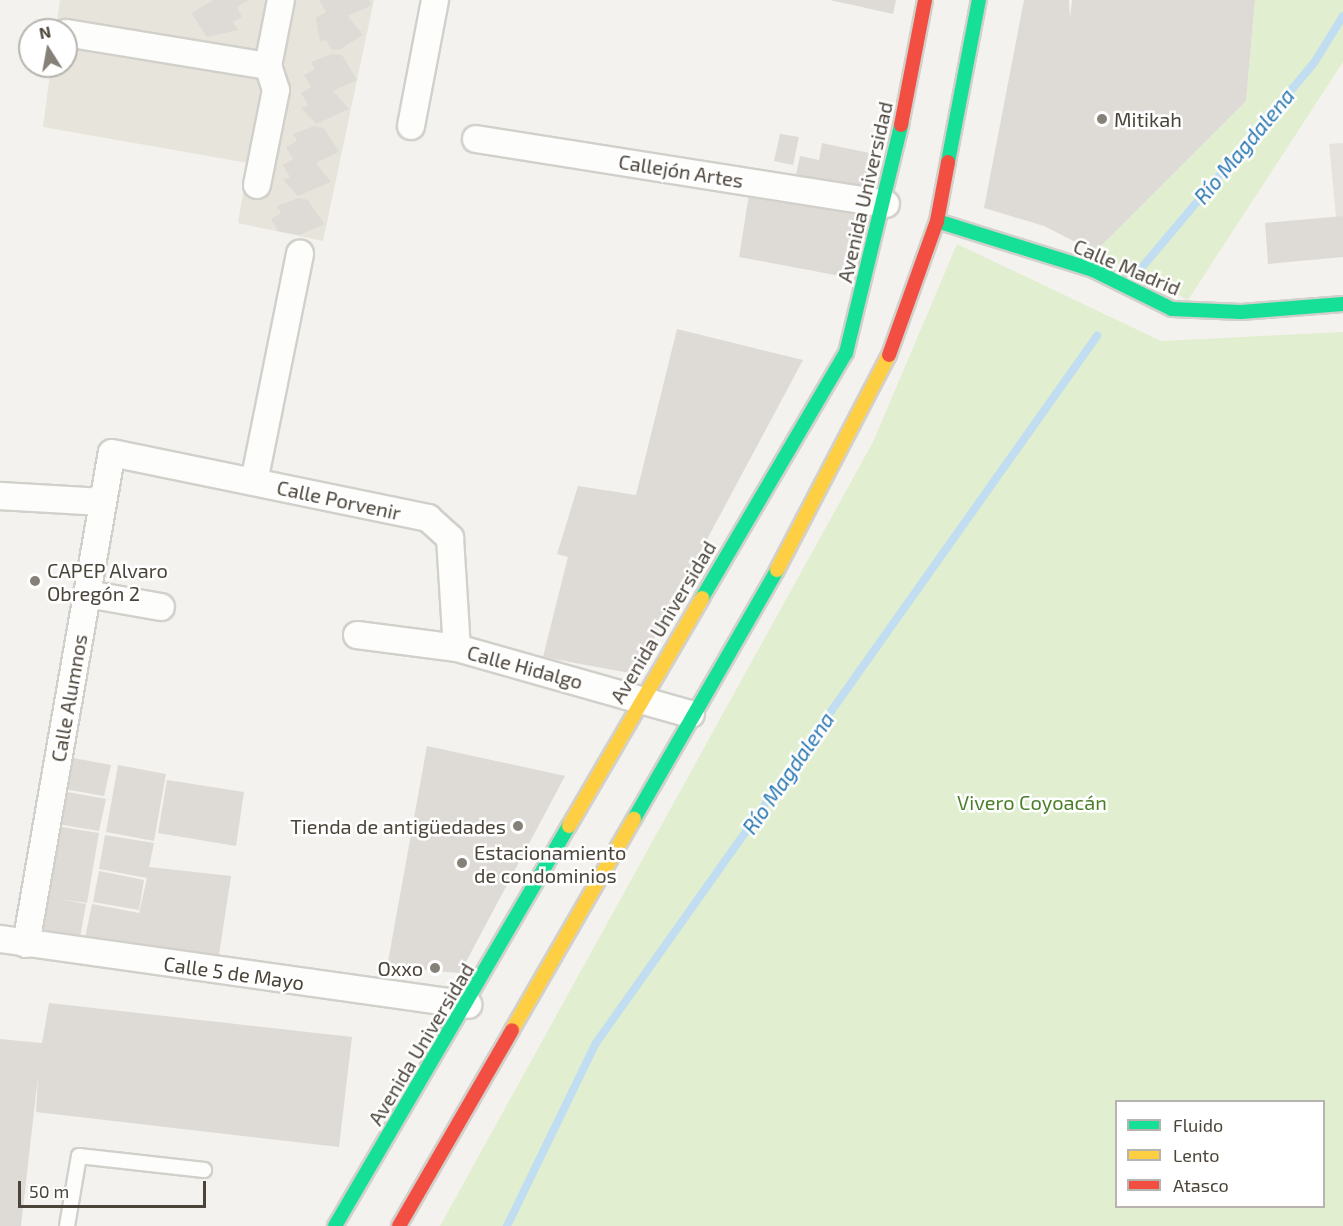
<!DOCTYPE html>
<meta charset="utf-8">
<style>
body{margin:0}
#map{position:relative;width:1343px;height:1226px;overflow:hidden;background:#f4f2ee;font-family:"Exo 2",sans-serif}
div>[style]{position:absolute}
.residential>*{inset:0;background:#e7e4dc}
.green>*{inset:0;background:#e1eecf}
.parking>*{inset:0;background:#e6e3df}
.stream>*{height:8px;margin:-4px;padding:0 4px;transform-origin:4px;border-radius:4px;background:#c0ddf1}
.building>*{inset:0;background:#dedbd6}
.roads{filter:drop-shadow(2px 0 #d2d0cb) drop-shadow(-2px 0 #d2d0cb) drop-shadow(0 2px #d2d0cb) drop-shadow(0 -2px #d2d0cb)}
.lane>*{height:14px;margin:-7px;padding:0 7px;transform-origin:7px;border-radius:7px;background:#fdfdfc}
.street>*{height:26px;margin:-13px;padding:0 13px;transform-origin:13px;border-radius:13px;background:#fdfdfc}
.fast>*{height:14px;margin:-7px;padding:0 7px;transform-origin:7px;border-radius:7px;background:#16e098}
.slow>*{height:14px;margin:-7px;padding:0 7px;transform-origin:7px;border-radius:7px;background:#ffcf43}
.jam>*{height:14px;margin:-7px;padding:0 7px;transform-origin:7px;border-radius:7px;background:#f24e42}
.dots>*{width:16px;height:16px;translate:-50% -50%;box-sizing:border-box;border:3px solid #fff;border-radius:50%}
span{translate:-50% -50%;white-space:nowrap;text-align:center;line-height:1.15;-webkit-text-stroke:5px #fff;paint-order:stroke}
.poi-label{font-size:20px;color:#4b4439}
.left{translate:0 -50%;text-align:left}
.right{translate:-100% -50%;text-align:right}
.street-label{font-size:20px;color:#4b4439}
.park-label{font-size:20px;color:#4a7f2a}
.water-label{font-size:21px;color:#2e7ab2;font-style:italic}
.legend{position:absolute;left:1115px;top:1100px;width:210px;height:108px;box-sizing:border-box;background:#fff;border:2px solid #b7b4b0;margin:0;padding:8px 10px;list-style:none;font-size:18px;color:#4b4439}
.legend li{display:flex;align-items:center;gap:12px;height:30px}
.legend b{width:30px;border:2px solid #b7b4b0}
.north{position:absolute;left:18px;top:18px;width:60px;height:60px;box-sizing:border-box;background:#fff;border:2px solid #b7b4b0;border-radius:50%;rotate:349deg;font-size:16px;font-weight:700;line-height:24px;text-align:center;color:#4b4439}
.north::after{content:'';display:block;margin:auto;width:21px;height:27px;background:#868178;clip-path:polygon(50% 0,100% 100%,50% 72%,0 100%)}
.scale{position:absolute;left:18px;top:1181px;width:188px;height:27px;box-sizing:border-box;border:3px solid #4b4439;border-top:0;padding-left:8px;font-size:18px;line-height:21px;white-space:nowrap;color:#4b4439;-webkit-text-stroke:4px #fff;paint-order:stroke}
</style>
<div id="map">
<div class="residential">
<div style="clip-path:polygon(60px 0,374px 0,323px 241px,238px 223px,248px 163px,43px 127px,51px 66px,66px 66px,66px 30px,56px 30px)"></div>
</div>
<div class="green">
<div style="clip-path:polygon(1255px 0,1343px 0,1343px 62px,1188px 300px,1095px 252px,1246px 101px)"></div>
<div style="clip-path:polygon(evenodd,957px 244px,1161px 341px,1343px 332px,1343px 1226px,440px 1226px,873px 442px,957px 244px,1116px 1102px,1324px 1102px,1324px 1206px,1116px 1206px,1116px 1102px)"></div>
</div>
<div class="parking">
<div style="clip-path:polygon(1343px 143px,1343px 216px,1336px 217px,1329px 144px)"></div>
</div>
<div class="stream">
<div style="left:1138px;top:272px;width:273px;rotate:-49.9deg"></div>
<div style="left:1314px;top:63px;width:55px;rotate:-58.3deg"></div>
<div style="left:507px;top:1226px;width:203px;rotate:-64.1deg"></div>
<div style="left:596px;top:1043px;width:867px;rotate:-54.68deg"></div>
</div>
<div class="building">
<div style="clip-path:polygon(214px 0,249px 0,237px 7px,242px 17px,233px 22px,238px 30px,207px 37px,191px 13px)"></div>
<div style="clip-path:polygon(319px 0,369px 0,372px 5px,348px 16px,363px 35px,339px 50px,331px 49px,326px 40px,320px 42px,316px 18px,326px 12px)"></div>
<div style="clip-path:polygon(830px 0,896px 0,893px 14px)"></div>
<div style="clip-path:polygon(1024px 0,1069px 0,1070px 18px,1072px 0,1255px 0,1246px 101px,1095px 252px,1044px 226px,984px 208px)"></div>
<div style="clip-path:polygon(332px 54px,342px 55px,357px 80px,333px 91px,349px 109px,316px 124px,301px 108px,308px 105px,301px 93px,311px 87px,304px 75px,315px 69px,311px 62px)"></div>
<div style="clip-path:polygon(314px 126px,324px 128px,339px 152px,316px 163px,331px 182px,298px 196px,283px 180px,290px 177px,283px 165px,293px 159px,286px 147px,297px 141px,293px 134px)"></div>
<div style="clip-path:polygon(780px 134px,799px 137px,793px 165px,774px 161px)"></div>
<div style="clip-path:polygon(822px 143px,874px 154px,865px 195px,794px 184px,800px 156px,819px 160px)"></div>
<div style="clip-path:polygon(750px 188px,865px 206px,840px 276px,739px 257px)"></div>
<div style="clip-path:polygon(299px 198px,308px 200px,324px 224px,300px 235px,278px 231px,271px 219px,281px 213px,277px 206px)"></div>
<div style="clip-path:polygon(1343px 216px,1343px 257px,1268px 264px,1265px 223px)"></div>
<div style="clip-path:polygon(677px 329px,803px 360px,635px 674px,543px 657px,568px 557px,557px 554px,578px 486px,636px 495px)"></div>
<div style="clip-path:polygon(427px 746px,565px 776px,460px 973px,387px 967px)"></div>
<div style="clip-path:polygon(63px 756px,111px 765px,104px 796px,58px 788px)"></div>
<div style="clip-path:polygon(118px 765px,166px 774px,154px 841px,106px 832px)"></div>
<div style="clip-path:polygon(167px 780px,244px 792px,236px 846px,158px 833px)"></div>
<div style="clip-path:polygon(57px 790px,106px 799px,99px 831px,51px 823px)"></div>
<div style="clip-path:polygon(50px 825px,99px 833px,87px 903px,60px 899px,86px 904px,80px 938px,32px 930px)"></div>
<div style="clip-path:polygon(105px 835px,154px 843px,149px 867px,231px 876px,219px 955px,85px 938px,92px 904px,139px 913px,147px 878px,99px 869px)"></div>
<div style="clip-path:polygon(99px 871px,144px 880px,139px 910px,93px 902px)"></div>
<div style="clip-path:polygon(49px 1003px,352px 1037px,339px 1147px,36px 1112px,38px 1076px,21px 1226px,0 1226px,0 1039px,42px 1043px)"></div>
</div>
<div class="roads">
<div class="lane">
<div style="left:67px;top:1226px;width:71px;rotate:-80.3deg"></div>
<div style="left:79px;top:1156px;width:126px;rotate:6.4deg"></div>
</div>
<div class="street">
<div style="left:66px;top:33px;width:205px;rotate:9.3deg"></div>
<div style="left:411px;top:126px;width:128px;rotate:-79.2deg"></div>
<div style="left:476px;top:139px;width:415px;rotate:9deg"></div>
<div style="left:257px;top:185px;width:97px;rotate:-78.7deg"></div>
<div style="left:276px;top:90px;width:25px;rotate:-108deg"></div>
<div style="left:268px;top:66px;width:67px;rotate:-78.9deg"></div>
<div style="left:254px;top:482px;width:233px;rotate:-78.6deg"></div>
<div style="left:0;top:496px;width:103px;rotate:3.3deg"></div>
<div style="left:87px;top:594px;width:75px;rotate:10deg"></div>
<div style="left:357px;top:635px;width:101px;rotate:7.4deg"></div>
<div style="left:457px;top:648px;width:243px;rotate:15.8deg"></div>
<div style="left:0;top:939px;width:473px;rotate:8deg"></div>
<div style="left:26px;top:944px;width:498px;rotate:-80.1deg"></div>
<div style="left:112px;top:453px;width:323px;rotate:11.6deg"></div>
<div style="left:428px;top:518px;width:30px;rotate:42deg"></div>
<div style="left:450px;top:538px;width:110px;rotate:86.4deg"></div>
</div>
<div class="fast">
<div style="left:948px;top:162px;width:165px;rotate:-79.2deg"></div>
<div style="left:937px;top:221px;width:164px;rotate:17.4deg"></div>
<div style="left:1093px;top:270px;width:88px;rotate:26.3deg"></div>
<div style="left:1172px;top:309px;width:69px;rotate:2.5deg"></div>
<div style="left:1241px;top:312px;width:102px;rotate:-4.5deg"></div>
<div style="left:702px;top:598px;width:284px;rotate:-59.6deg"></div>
<div style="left:846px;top:353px;width:235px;rotate:-76.4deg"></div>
<div style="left:634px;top:819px;width:287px;rotate:-60.1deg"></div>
<div style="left:335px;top:1226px;width:463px;rotate:-59.7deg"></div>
</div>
<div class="slow">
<div style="left:777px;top:570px;width:242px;rotate:-62.5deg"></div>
<div style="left:569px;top:826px;width:264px;rotate:-59.7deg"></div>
<div style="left:512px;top:1030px;width:244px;rotate:-60deg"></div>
</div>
<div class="jam">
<div style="left:901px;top:125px;width:127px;rotate:-79.1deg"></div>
<div style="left:889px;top:355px;width:142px;rotate:-70.3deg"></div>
<div style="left:937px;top:221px;width:60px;rotate:-79.4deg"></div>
<div style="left:399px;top:1226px;width:226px;rotate:-60deg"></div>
</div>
</div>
<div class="dots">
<div style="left:1102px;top:119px;background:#868178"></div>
<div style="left:35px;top:581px;background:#868178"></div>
<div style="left:518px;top:826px;background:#868178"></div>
<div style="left:462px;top:863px;background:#868178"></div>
<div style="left:435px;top:968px;background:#868178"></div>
</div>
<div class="poi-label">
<span class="left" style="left:1114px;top:119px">Mitikah</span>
<span class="left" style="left:47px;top:582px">CAPEP Alvaro<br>Obregón 2</span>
<span class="right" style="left:506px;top:826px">Tienda de antigüedades</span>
<span class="left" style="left:474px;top:864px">Estacionamiento<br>de condominios</span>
<span class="right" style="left:423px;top:968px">Oxxo</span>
</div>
<div class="street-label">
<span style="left:681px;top:171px;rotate:9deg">Callejón Artes</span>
<span style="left:865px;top:192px;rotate:-77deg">Avenida Universidad</span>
<span style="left:1127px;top:267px;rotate:23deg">Calle Madrid</span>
<span style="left:339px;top:500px;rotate:12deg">Calle Porvenir</span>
<span style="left:663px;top:622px;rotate:-59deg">Avenida Universidad</span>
<span style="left:525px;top:667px;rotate:15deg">Calle Hidalgo</span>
<span style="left:69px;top:698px;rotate:-80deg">Calle Alumnos</span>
<span style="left:234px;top:973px;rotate:8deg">Calle 5 de Mayo</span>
<span style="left:421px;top:1044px;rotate:-59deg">Avenida Universidad</span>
</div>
<div class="park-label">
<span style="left:1032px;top:802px">Vivero Coyoacán</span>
</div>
<div class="water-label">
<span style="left:1244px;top:146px;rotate:-50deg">Río Magdalena</span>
<span style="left:788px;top:773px;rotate:-55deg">Río Magdalena</span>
</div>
<ul class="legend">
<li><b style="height:8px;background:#16e098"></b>Fluido</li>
<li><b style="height:8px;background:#ffcf43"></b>Lento</li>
<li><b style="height:8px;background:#f24e42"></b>Atasco</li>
</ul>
<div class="north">N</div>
<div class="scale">50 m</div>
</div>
